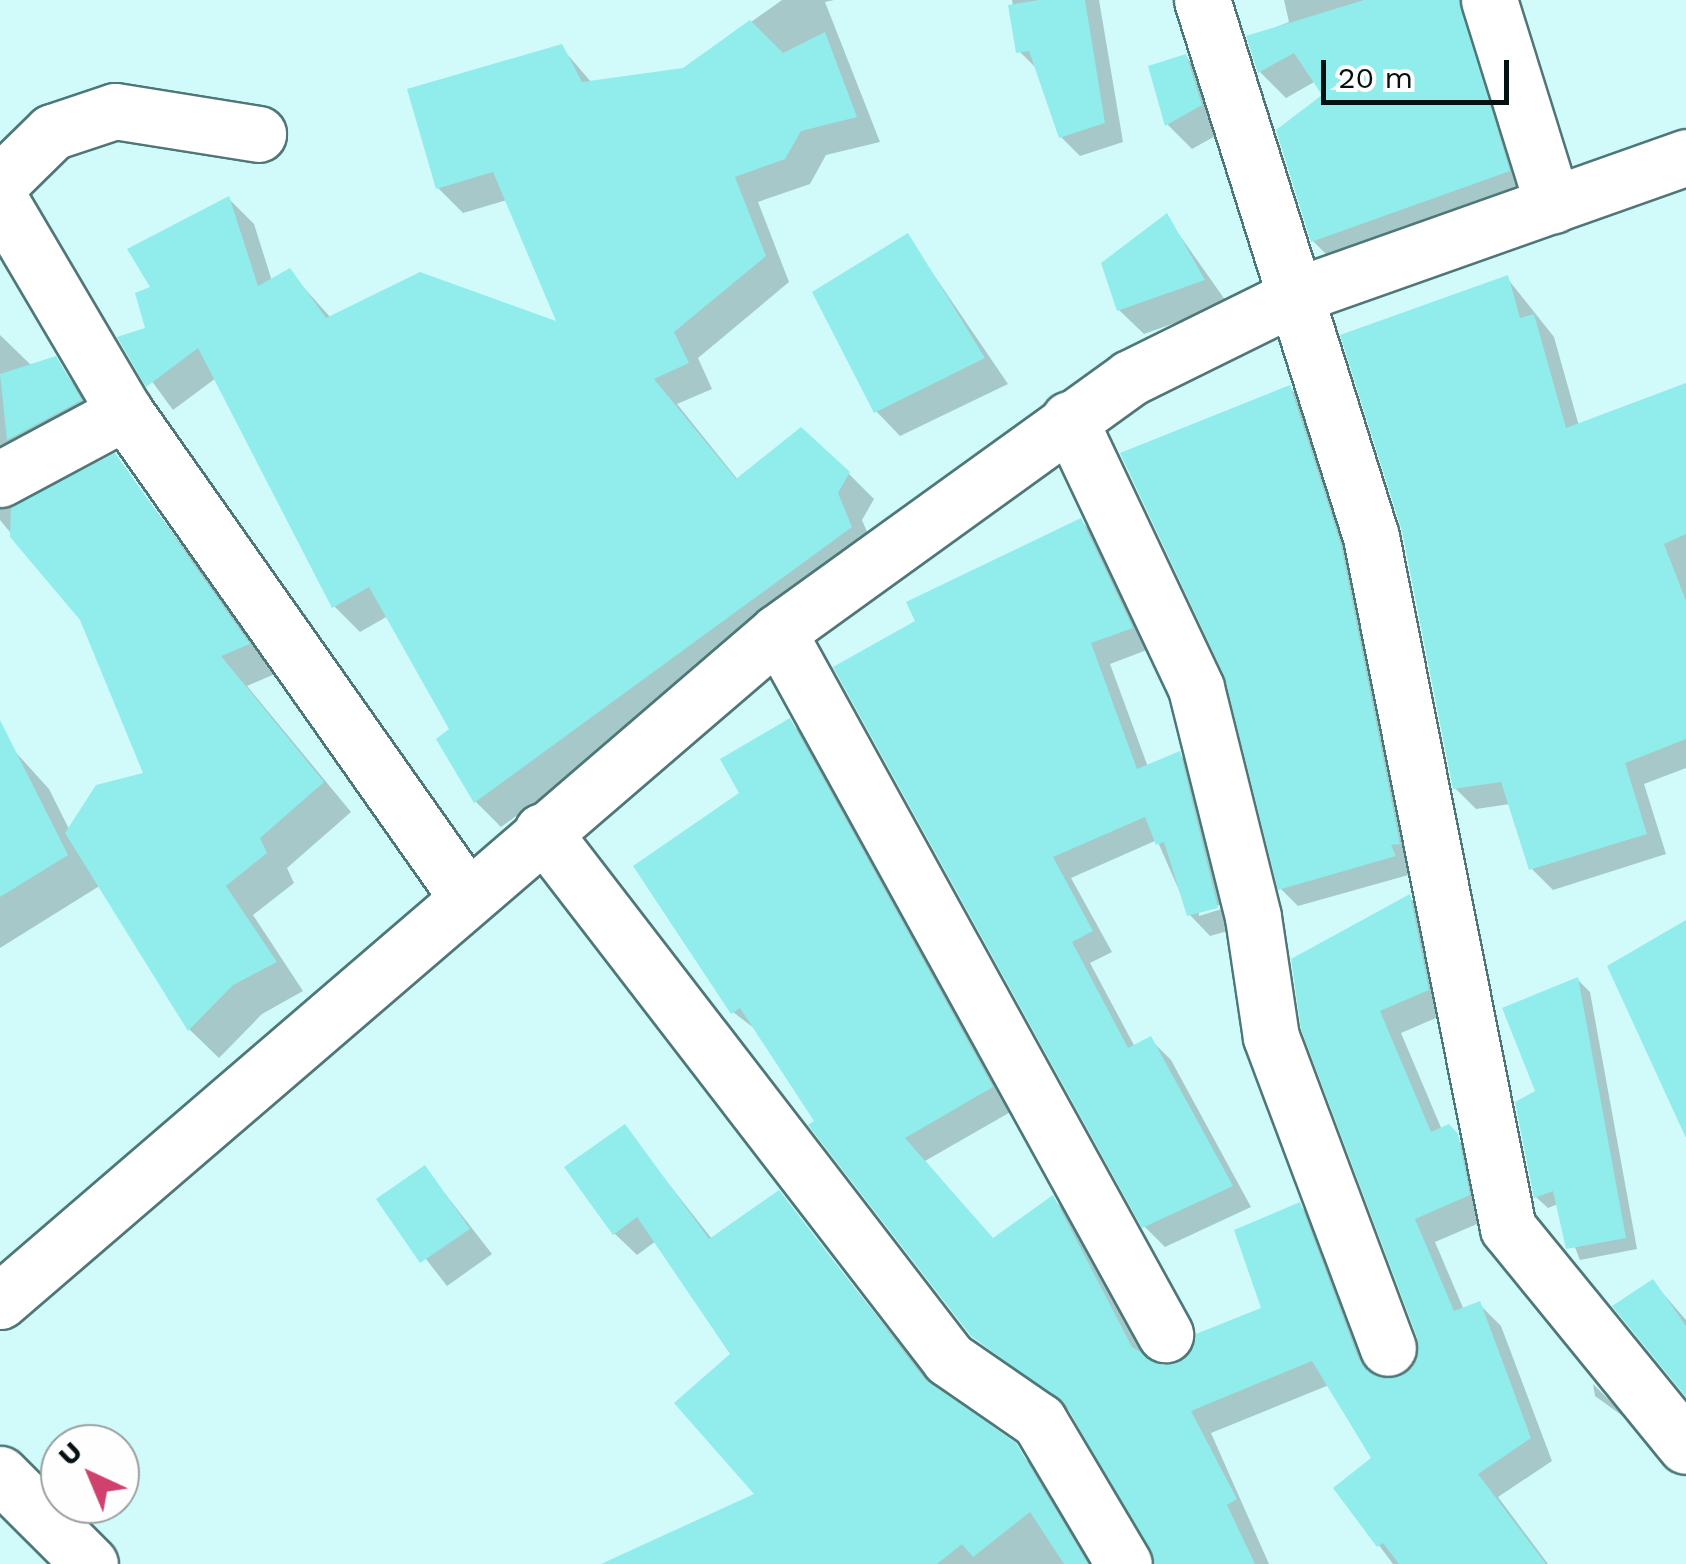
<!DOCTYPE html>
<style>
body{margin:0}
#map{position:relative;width:1686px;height:1564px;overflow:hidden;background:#d0fbfa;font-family:"Work Sans",sans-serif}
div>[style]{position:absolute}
.shadow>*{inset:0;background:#0003}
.building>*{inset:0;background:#91ecec}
.roads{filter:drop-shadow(2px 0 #507777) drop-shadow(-2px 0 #507777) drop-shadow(0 2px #507777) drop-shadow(0 -2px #507777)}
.minor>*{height:55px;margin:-27.5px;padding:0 27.5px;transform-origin:27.5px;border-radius:27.5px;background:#fff}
span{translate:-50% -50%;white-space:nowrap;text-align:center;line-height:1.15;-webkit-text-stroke:9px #fefefe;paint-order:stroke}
.north{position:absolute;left:40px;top:1424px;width:100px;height:100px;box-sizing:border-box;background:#fefefe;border:2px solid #9a9f9f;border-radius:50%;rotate:316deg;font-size:28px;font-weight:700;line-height:40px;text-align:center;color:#031111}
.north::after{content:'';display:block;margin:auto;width:35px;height:45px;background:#d0426e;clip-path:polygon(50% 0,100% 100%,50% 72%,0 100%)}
.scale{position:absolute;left:1321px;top:60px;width:188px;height:45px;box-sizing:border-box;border:5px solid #031111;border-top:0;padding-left:12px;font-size:30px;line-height:35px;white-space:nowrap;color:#031111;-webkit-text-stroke:8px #fefefe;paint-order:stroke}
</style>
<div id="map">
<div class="shadow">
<div style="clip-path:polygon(782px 0,834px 0,825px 2px,880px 142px,826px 155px,810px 184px,758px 202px,789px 282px,698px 358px,712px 389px,677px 404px,738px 480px,848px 473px,874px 499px,862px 520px,876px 553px,501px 827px,476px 802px,452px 730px,388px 616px,360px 632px,335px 607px,216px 378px,173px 410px,121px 339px,148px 330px,154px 288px,229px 199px,254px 224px,272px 281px,289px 271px,331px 318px,560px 326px,507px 200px,463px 213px,438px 188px,561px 47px,592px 83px,684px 70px)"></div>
<div style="clip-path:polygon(1012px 0,1099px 0,1123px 142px,1080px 156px,1061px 137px,1038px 70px,1019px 51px)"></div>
<div style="clip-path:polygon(1284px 0,1479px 0,1534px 197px,1339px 267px,1313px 241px,1325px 95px,1316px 81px,1286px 98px,1260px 72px,1249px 38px,1289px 22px)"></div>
<div style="clip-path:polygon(1186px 57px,1210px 82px,1226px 130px,1192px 149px,1168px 125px,1151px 68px)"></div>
<div style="clip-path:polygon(1166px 216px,1228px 304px,1144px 334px,1119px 310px)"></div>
<div style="clip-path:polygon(908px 237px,1008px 384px,900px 436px,876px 411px)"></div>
<div style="clip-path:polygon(1507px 278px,1554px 337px,1579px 426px,1686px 386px,1686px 768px,1644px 784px,1666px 854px,1553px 890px,1532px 869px,1510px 804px,1476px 809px,1455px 788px)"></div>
<div style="clip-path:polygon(0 335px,32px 366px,55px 359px,103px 424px,0 483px)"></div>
<div style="clip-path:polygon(1290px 388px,1307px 406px,1357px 564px,1412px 874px,1298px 906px,1281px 889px)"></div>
<div style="clip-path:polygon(115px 456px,277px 673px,247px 686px,351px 812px,287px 868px,294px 883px,253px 915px,303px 991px,262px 1014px,219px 1058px,190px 1030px,101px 885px,0 948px,0 735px,49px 789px,70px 831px,146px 774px,82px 619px,0 520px,0 509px)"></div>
<div style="clip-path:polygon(evenodd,1081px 521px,1101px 542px,1152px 648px,1110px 664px,1148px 767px,1179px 754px,1200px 775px,1238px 928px,1210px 936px,1190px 915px,1157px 840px,1071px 878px,1112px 952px,1090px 963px,1135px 1047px,1150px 1039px,1171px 1060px,1251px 1207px,1165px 1247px,1144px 1226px,918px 622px,1081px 521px,1230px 902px,1231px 906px,1199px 916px,1199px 911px,1230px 902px)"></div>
<div style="clip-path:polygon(789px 721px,812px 743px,1014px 1110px,925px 1161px,994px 1240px,1053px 1199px,1075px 1221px,1146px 1358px,1163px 1368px,1264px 1309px,1299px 1205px,1321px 1227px,1378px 1378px,1415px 1369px,1420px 1337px,1304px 1028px,1409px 897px,1431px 919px,1450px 1012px,1401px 1033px,1442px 1130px,1471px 1150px,1491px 1218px,1435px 1242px,1464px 1310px,1479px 1304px,1501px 1326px,1552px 1461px,1498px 1497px,1548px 1564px,1393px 1564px,1336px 1488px,1374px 1459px,1329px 1385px,1211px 1433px,1269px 1564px,1158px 1564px,1074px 1414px,973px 1334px,759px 1032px,733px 1012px,743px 794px)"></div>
<div style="clip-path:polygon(1578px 980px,1590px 992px,1637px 1249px,1580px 1260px,1558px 1204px,1548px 1208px,1536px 1197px,1539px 1092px)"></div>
<div style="clip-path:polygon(624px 1127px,712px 1239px,779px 1193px,934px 1388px,1037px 1468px,1097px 1564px,609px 1564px,758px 1495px,733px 1354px,656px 1241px,637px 1255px,614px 1233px)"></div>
<div style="clip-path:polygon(425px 1168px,492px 1254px,447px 1286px,380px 1200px)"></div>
<div style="clip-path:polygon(1653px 1282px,1686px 1320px,1686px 1393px)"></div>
<div style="clip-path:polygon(1593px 1384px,1613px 1404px,1624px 1417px,1595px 1396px)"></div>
</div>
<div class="building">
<div style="clip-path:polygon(1039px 0,1085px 0,1105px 123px,1059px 138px,1029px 51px,1016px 53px,1008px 5px)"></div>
<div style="clip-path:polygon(1364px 0,1459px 0,1510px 171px,1311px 242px,1276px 130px,1322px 95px,1294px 53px,1258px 73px,1246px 36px)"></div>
<div style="clip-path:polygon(750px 20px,783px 53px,825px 32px,857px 117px,801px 131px,785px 159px,735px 177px,766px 256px,674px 332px,689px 363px,654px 379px,736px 479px,801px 427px,850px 472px,838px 493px,852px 527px,474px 803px,436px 739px,449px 729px,369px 587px,332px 608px,198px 348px,146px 387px,117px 337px,145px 328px,135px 293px,150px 287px,127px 249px,229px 196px,258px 286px,290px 268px,326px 318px,420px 272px,556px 321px,493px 172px,436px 189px,407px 89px,562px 44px,582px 82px,683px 68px)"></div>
<div style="clip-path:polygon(1186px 54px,1202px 105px,1165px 126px,1148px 66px)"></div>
<div style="clip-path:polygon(1167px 213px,1205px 280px,1117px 311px,1101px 263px)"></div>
<div style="clip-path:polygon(908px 233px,985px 358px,874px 413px,812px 292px)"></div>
<div style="clip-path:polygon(1508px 275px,1520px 318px,1534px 314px,1566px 428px,1686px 383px,1686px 534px,1664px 544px,1686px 601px,1686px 739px,1625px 763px,1647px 834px,1529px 870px,1501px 782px,1453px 789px,1402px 531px,1340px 335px)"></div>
<div style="clip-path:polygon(56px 356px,82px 400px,7px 440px,0 374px)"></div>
<div style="clip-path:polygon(1290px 385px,1341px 545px,1400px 844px,1391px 845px,1396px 856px,1278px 890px,1224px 675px,1120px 453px)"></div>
<div style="clip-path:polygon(115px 453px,250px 644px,221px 656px,324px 782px,260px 838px,267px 853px,226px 886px,277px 962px,233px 985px,188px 1031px,65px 833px,96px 785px,143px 773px,80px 620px,10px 537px,11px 507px)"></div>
<div style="clip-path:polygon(1081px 518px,1133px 628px,1091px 643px,1137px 769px,1180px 751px,1218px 908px,1187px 916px,1164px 842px,1156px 845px,1145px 817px,1053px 857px,1093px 931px,1072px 942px,1128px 1048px,1151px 1036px,1233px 1186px,1142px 1228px,833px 667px,915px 621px,906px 602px)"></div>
<div style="clip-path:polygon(790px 718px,993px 1087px,905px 1138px,993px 1238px,1053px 1195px,1132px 1347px,1163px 1365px,1181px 1361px,1196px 1334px,1261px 1308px,1234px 1230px,1300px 1202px,1359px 1360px,1384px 1379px,1413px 1367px,1417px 1337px,1301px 1029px,1291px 959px,1410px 894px,1429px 990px,1380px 1011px,1431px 1132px,1449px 1124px,1458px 1134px,1470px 1195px,1415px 1219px,1454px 1311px,1480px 1301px,1531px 1438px,1478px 1474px,1546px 1564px,1399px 1564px,1383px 1543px,1377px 1547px,1333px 1488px,1371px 1458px,1312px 1361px,1191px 1411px,1237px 1499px,1227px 1505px,1255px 1564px,1155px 1564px,1066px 1405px,971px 1336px,808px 1125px,814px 1121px,740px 1008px,731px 1014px,633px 866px,739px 793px,720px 759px)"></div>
<div style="clip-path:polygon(0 720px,68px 855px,0 897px)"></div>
<div style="clip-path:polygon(1686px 920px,1686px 1138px,1607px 966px)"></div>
<div style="clip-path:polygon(1578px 977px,1626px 1238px,1566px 1249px,1553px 1191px,1534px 1198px,1515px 1102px,1535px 1091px,1502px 1008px)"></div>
<div style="clip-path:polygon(625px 1124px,709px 1239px,779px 1190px,924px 1378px,1016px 1443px,1088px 1564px,1064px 1564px,1030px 1512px,973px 1557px,962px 1544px,937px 1564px,601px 1564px,754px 1494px,674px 1403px,730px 1354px,637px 1217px,613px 1235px,564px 1167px)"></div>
<div style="clip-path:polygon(425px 1165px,470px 1229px,420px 1263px,376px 1199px)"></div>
<div style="clip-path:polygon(1653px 1279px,1686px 1326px,1686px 1397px,1612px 1306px)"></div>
</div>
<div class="roads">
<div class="minor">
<div style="left:1202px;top:0;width:563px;rotate:72.53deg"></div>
<div style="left:1371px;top:537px;width:704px;rotate:78.79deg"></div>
<div style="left:1508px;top:1228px;width:281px;rotate:50.8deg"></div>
<div style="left:1489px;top:0;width:215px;rotate:72.7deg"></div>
<div style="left:0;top:183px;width:73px;rotate:-44.4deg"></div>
<div style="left:52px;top:132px;width:66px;rotate:-18.4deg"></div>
<div style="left:115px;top:111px;width:145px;rotate:9.1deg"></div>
<div style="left:0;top:200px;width:246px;rotate:59.5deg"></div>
<div style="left:125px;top:412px;width:592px;rotate:54.83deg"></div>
<div style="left:1069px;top:419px;width:297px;rotate:64.7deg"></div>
<div style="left:1196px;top:688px;width:236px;rotate:76deg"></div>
<div style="left:1253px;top:917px;width:121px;rotate:81.5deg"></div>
<div style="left:1271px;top:1037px;width:332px;rotate:69.4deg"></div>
<div style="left:0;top:479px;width:142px;rotate:-28.2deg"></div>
<div style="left:778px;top:632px;width:802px;rotate:61.13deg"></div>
<div style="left:542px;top:831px;width:667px;rotate:52.37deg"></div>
<div style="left:949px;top:1359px;width:109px;rotate:34.6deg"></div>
<div style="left:1039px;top:1421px;width:166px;rotate:59.3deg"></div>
<div style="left:0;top:1301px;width:1026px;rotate:-40.69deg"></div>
<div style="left:778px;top:632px;width:434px;rotate:-35.8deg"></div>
<div style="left:1130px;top:378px;width:190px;rotate:-26.3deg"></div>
<div style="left:1300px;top:294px;width:410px;rotate:-19.5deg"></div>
<div style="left:0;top:1474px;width:127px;rotate:45deg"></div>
</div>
</div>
<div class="north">U</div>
<div class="scale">20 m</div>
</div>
